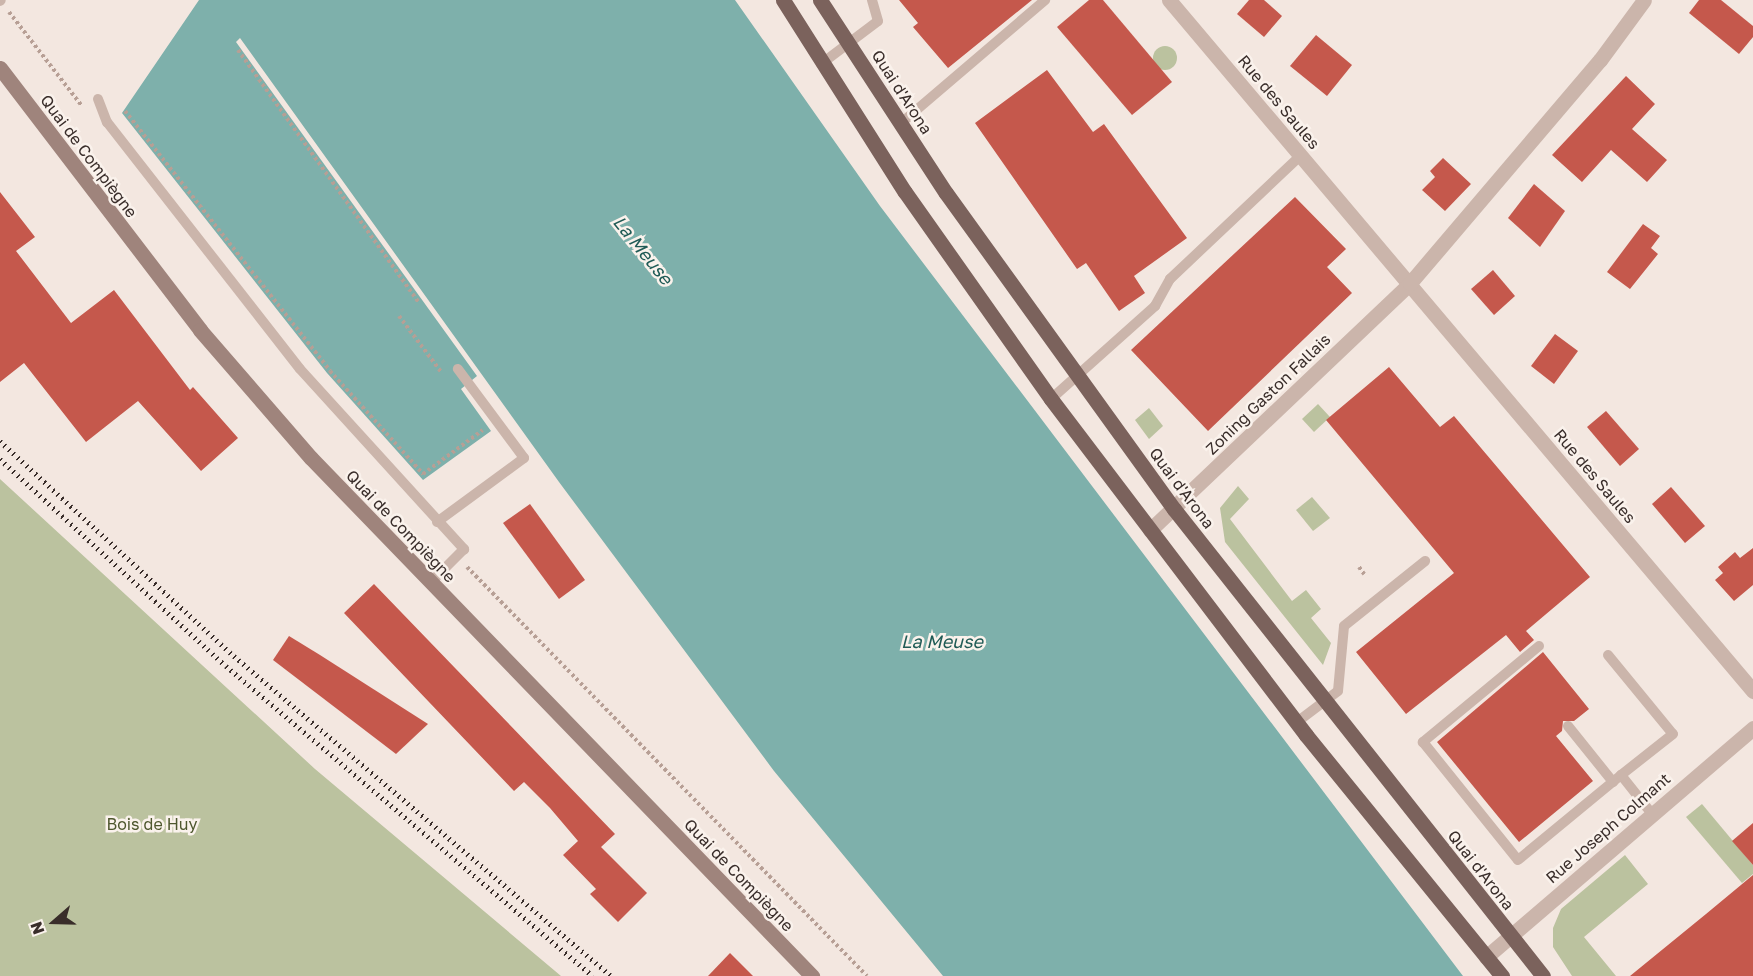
<!DOCTYPE html>
<meta charset="utf-8">
<style>
body{margin:0}
#map{position:relative;width:1753px;height:976px;overflow:hidden;background:#f3e7e0;font-family:"Golos Text",sans-serif}
div>[style]{position:absolute}
.green>*{inset:0;background:#bbc29f}
.round{border-radius:50%}
.water>*{inset:0;background:#7eb0ab}
.building>*{inset:0;background:#c5584c}
.path>*{height:4px;margin-top:-2px;transform-origin:0;background:repeating-linear-gradient(90deg,#b79f95 0 3px,transparent 0 6px)}
.lane>*{height:10px;margin:-5px;padding:0 5px;transform-origin:5px;border-radius:5px;background:#cbb5ab}
.street>*{height:15px;margin:-7.5px;padding:0 7.5px;transform-origin:7.5px;border-radius:7.5px;background:#cbb5ab}
.secondary>*{height:15px;margin:-7.5px;padding:0 7.5px;transform-origin:7.5px;border-radius:7.5px;background:#9f847c}
.primary>*{height:15px;margin:-7.5px;padding:0 7.5px;transform-origin:7.5px;border-radius:7.5px;background:#7b625c}
.rail>*{height:4.5px;margin-top:-2.25px;transform-origin:0;background:repeating-linear-gradient(90deg,#392d2a 0 1.5px,transparent 0 6px)}
span{translate:-50% -50%;white-space:nowrap;text-align:center;line-height:1.15;-webkit-text-stroke:5px #faf2ec;paint-order:stroke}
.street-label{font-size:16px;color:#392d2a}
.park-label{font-size:16px;color:#4e572e}
.water-label{font-size:18px;color:#205b56;font-style:italic}
.north{position:absolute;left:24px;top:892px;width:60px;height:60px;-webkit-text-stroke:4px #faf2ec;paint-order:stroke;rotate:250deg;font-size:16px;font-weight:700;line-height:24px;text-align:center;color:#392d2a}
.north::after{content:'';display:block;margin:auto;width:21px;height:27px;background:#392d2a;clip-path:polygon(50% 0,100% 100%,50% 72%,0 100%)}
</style>
<div id="map">
<div class="green">
<div class="round" style="left:1153px;top:46px;width:24px;height:24px"></div>
<div style="clip-path:polygon(1318px 404px,1330px 417px,1314px 432px,1302px 419px)"></div>
<div style="clip-path:polygon(1149px 408px,1163px 426px,1149px 439px,1135px 420px)"></div>
<div style="clip-path:polygon(0 479px,315px 769px,561px 976px,0 976px)"></div>
<div style="clip-path:polygon(1238px 486px,1249px 499px,1230px 519px,1292px 601px,1306px 590px,1321px 609px,1311px 618px,1331px 643px,1323px 665px,1225px 542px,1220px 508px)"></div>
<div style="clip-path:polygon(1312px 497px,1330px 518px,1313px 531px,1296px 510px)"></div>
<div style="clip-path:polygon(1702px 804px,1753px 865px,1753px 874px,1742px 883px,1686px 817px)"></div>
<div style="clip-path:polygon(1625px 855px,1648px 884px,1584px 937px,1616px 976px,1572px 976px,1553px 947px,1553px 928px,1561px 909px)"></div>
</div>
<div class="water">
<div style="clip-path:polygon(199px 0,735px 0,880px 206px,1463px 976px,943px 976px,774px 771px,559px 482px,240px 38px,236px 42px,477px 376px,461px 389px,491px 431px,423px 480px,327px 373px,122px 113px)"></div>
</div>
<div class="building">
<div style="clip-path:polygon(899px 0,1032px 0,948px 68px,913px 27px,918px 23px)"></div>
<div style="clip-path:polygon(1089px 0,1103px 0,1172px 82px,1132px 115px,1057px 27px)"></div>
<div style="clip-path:polygon(1249px 0,1264px 0,1282px 16px,1264px 37px,1237px 14px)"></div>
<div style="clip-path:polygon(1699px 0,1721px 0,1753px 26px,1753px 37px,1739px 54px,1689px 13px)"></div>
<div style="clip-path:polygon(1316px 35px,1352px 65px,1327px 96px,1290px 66px)"></div>
<div style="clip-path:polygon(1047px 70px,1093px 132px,1104px 124px,1187px 238px,1134px 276px,1145px 293px,1119px 311px,1086px 263px,1077px 269px,975px 123px)"></div>
<div style="clip-path:polygon(1626px 76px,1655px 104px,1632px 129px,1667px 160px,1647px 182px,1611px 150px,1582px 182px,1552px 155px)"></div>
<div style="clip-path:polygon(1443px 158px,1471px 184px,1445px 211px,1422px 190px,1435px 177px,1430px 171px)"></div>
<div style="clip-path:polygon(1534px 184px,1565px 211px,1540px 247px,1508px 218px)"></div>
<div style="clip-path:polygon(0 192px,35px 237px,16px 251px,71px 323px,114px 290px,190px 390px,193px 387px,238px 438px,201px 471px,138px 401px,86px 442px,24px 363px,0 382px)"></div>
<div style="clip-path:polygon(1295px 197px,1346px 249px,1327px 267px,1352px 293px,1208px 431px,1131px 350px)"></div>
<div style="clip-path:polygon(1643px 224px,1660px 236px,1651px 248px,1658px 254px,1630px 289px,1607px 272px)"></div>
<div style="clip-path:polygon(1493px 270px,1515px 296px,1494px 315px,1471px 289px)"></div>
<div style="clip-path:polygon(1555px 334px,1578px 351px,1554px 384px,1531px 366px)"></div>
<div style="clip-path:polygon(1389px 367px,1440px 427px,1454px 416px,1590px 577px,1526px 631px,1534px 640px,1520px 652px,1506px 635px,1406px 714px,1356px 652px,1454px 573px,1326px 420px)"></div>
<div style="clip-path:polygon(1606px 411px,1639px 449px,1620px 466px,1587px 427px)"></div>
<div style="clip-path:polygon(1671px 487px,1705px 526px,1685px 543px,1652px 504px)"></div>
<div style="clip-path:polygon(530px 504px,585px 580px,559px 599px,503px 523px)"></div>
<div style="clip-path:polygon(1753px 548px,1753px 585px,1734px 601px,1715px 580px,1723px 573px,1718px 567px,1735px 552px,1740px 558px)"></div>
<div style="clip-path:polygon(374px 584px,615px 834px,601px 847px,647px 893px,618px 922px,590px 894px,596px 889px,563px 855px,578px 841px,550px 808px,524px 782px,514px 791px,344px 613px)"></div>
<div style="clip-path:polygon(289px 636px,320px 655px,428px 724px,396px 754px,273px 660px)"></div>
<div style="clip-path:polygon(1543px 652px,1589px 709px,1574px 721px,1563px 721px,1562px 731px,1556px 736px,1593px 781px,1519px 842px,1437px 742px)"></div>
<div style="clip-path:polygon(1753px 823px,1753px 865px,1732px 841px)"></div>
<div style="clip-path:polygon(1753px 875px,1753px 976px,1630px 976px,1706px 914px)"></div>
<div style="clip-path:polygon(730px 953px,753px 976px,708px 976px)"></div>
</div>
<div class="path">
<div style="left:9px;top:12px;width:119px;rotate:52.2deg"></div>
<div style="left:238px;top:50px;width:311px;rotate:54.4deg"></div>
<div style="left:125px;top:111px;width:331px;rotate:51.7deg"></div>
<div style="left:330px;top:371px;width:139px;rotate:47.9deg"></div>
<div style="left:423px;top:474px;width:74px;rotate:-36.3deg"></div>
<div style="left:399px;top:316px;width:71px;rotate:53deg"></div>
<div style="left:467px;top:567px;width:572px;rotate:45.64deg"></div>
<div style="left:1359px;top:567px;width:9px;rotate:54deg"></div>
</div>
<div class="lane">
<div style="left:0;top:1px;width:1px;rotate:-45deg"></div>
<div style="left:821px;top:64px;width:71px;rotate:-37deg"></div>
<div style="left:878px;top:21px;width:22px;rotate:-106deg"></div>
<div style="left:98px;top:99px;width:25px;rotate:69deg"></div>
<div style="left:107px;top:122px;width:313px;rotate:52deg"></div>
<div style="left:300px;top:369px;width:244px;rotate:47.7deg"></div>
<div style="left:464px;top:549px;width:48px;rotate:135deg"></div>
<div style="left:900px;top:124px;width:191px;rotate:-40.5deg"></div>
<div style="left:1051px;top:399px;width:140px;rotate:-41.8deg"></div>
<div style="left:1155px;top:306px;width:31px;rotate:-61deg"></div>
<div style="left:1170px;top:279px;width:180px;rotate:-43.4deg"></div>
<div style="left:437px;top:522px;width:108px;rotate:-36.3deg"></div>
<div style="left:524px;top:458px;width:111px;rotate:-126.6deg"></div>
<div style="left:1539px;top:646px;width:151px;rotate:140.4deg"></div>
<div style="left:1423px;top:742px;width:151px;rotate:51.2deg"></div>
<div style="left:1518px;top:860px;width:134px;rotate:-39.5deg"></div>
<div style="left:1621px;top:775px;width:50px;rotate:51.5deg"></div>
<div style="left:1608px;top:655px;width:102px;rotate:50.6deg"></div>
<div style="left:1673px;top:734px;width:66px;rotate:141.7deg"></div>
<div style="left:1297px;top:722px;width:51px;rotate:-37.1deg"></div>
<div style="left:1338px;top:691px;width:65px;rotate:-84.7deg"></div>
<div style="left:1344px;top:626px;width:104px;rotate:-38.7deg"></div>
<div style="left:1568px;top:726px;width:72px;rotate:51.2deg"></div>
</div>
<div class="street">
<div style="left:1169px;top:0;width:905px;rotate:49.8deg"></div>
<div style="left:1150px;top:530px;width:359px;rotate:-43.5deg"></div>
<div style="left:1410px;top:283px;width:293px;rotate:-49.6deg"></div>
<div style="left:1600px;top:60px;width:74px;rotate:-53.7deg"></div>
<div style="left:1486px;top:957px;width:352px;rotate:-40.6deg"></div>
</div>
<div class="secondary">
<div style="left:0;top:68px;width:330px;rotate:52.6deg"></div>
<div style="left:200px;top:330px;width:169px;rotate:49.1deg"></div>
<div style="left:311px;top:458px;width:721px;rotate:45.96deg"></div>
</div>
<div class="primary">
<div style="left:783px;top:0;width:227px;rotate:57.6deg"></div>
<div style="left:905px;top:192px;width:253px;rotate:54.8deg"></div>
<div style="left:1051px;top:399px;width:422px;rotate:52.8deg"></div>
<div style="left:1306px;top:735px;width:311px;rotate:50.9deg"></div>
<div style="left:820px;top:0;width:230px;rotate:56.9deg"></div>
<div style="left:946px;top:193px;width:390px;rotate:54.2deg"></div>
<div style="left:1174px;top:509px;width:595px;rotate:51.69deg"></div>
</div>
<div class="rail">
<div style="left:0;top:441px;width:318px;rotate:42.6deg"></div>
<div style="left:234px;top:656px;width:494px;rotate:40.3deg"></div>
<div style="left:0;top:459px;width:306px;rotate:42.5deg"></div>
<div style="left:226px;top:666px;width:480px;rotate:40.2deg"></div>
</div>
<div class="street-label">
<span style="left:902px;top:92px;rotate:57deg">Quai d'Arona</span>
<span style="left:1279px;top:102px;rotate:50deg">Rue des Saules</span>
<span style="left:89px;top:156px;rotate:53deg">Quai de Compiègne</span>
<span style="left:1268px;top:394px;rotate:-44deg">Zoning Gaston Fallais</span>
<span style="left:1595px;top:476px;rotate:50deg">Rue des Saules</span>
<span style="left:1182px;top:488px;rotate:53deg">Quai d'Arona</span>
<span style="left:401px;top:526px;rotate:46deg">Quai de Compiègne</span>
<span style="left:1608px;top:828px;rotate:-41deg">Rue Joseph Colmant</span>
<span style="left:1481px;top:870px;rotate:52deg">Quai d'Arona</span>
<span style="left:739px;top:875px;rotate:46deg">Quai de Compiègne</span>
</div>
<div class="park-label">
<span style="left:152px;top:824px">Bois de Huy</span>
</div>
<div class="water-label">
<span style="left:643px;top:250px;rotate:51deg">La Meuse</span>
<span style="left:942px;top:641px">La Meuse</span>
</div>
<div class="north">N</div>
</div>
